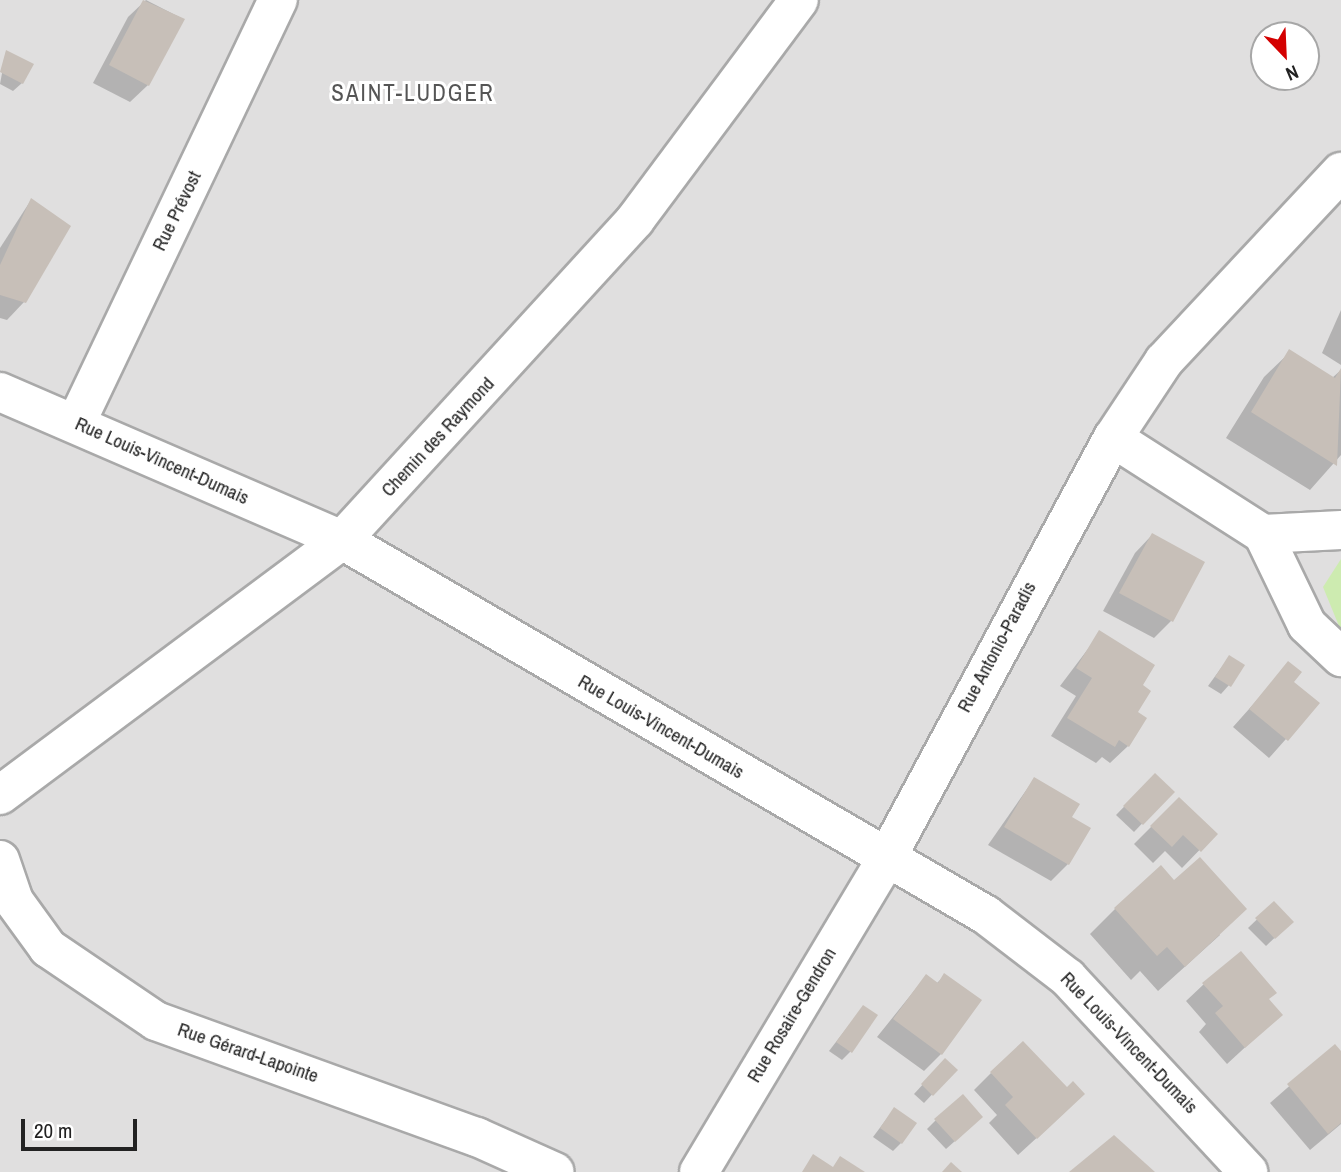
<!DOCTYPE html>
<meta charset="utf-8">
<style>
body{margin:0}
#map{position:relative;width:1341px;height:1172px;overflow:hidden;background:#f2efe9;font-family:"Archivo Narrow",sans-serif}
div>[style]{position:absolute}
.residential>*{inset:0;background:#e0dfdf}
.grass>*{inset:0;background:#cdebb0}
.shadow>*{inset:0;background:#0003}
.building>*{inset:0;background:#c7bfb8}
.roads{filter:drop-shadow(2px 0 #a9a9a9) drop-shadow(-2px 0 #a9a9a9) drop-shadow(0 2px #a9a9a9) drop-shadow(0 -2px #a9a9a9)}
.minor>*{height:38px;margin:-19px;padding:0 19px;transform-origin:19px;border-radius:19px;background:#fff}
span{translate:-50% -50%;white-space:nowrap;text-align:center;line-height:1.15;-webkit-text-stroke:6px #fff;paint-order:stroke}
.street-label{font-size:19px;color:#222}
.quarter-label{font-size:23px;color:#555;letter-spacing:2px}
.north{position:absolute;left:1250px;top:21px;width:70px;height:70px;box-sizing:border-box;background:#fff;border:2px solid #a7a7a7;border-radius:50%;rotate:157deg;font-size:19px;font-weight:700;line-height:28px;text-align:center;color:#222}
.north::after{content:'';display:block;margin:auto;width:24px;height:32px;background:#d40000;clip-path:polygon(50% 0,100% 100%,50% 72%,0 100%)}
.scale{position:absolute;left:21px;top:1119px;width:116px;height:32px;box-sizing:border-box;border:4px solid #222;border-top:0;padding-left:9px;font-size:21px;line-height:24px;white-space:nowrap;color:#222;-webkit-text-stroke:5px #fff;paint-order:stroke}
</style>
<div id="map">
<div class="residential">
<div style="clip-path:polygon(evenodd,0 0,1341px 0,1341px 1172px,0 1172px,0 0,1264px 35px,1306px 35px,1306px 77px,1264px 77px,1264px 35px)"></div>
</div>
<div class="grass">
<div style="clip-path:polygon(1341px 559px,1341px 631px,1323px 587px)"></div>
</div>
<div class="shadow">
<div style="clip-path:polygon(146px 0,183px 19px,148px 85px,130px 102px,93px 83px,128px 17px)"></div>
<div style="clip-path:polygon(6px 52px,22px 83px,13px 91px,0 84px)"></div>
<div style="clip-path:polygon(31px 200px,24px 302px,7px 320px,0 318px,0 248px)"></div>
<div style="clip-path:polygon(1341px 310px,1341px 365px,1322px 353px)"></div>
<div style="clip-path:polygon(1290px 352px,1332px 378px,1341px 370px,1341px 455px,1310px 490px,1226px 438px,1264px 377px)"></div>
<div style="clip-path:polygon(1152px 535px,1171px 621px,1154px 638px,1103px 611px,1135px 553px)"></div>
<div style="clip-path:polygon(1100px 633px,1140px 686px,1128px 746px,1110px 763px,1102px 757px,1096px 763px,1051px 736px,1076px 696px,1060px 686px)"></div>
<div style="clip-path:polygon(1229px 657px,1229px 685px,1221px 694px,1208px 686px)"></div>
<div style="clip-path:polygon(1289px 664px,1292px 682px,1317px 704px,1269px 758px,1233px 727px)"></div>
<div style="clip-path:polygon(1155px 775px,1172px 792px,1134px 832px,1116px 815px)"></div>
<div style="clip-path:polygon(1034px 779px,1070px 818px,1068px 864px,1051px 881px,988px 845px)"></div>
<div style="clip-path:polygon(1179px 799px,1215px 834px,1182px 868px,1165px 851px,1153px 863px,1134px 844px)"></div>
<div style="clip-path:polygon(1174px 882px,1220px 935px,1158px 991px,1140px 971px,1131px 980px,1090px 934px,1115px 909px)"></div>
<div style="clip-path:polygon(1274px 903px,1291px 922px,1266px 946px,1248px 928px)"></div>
<div style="clip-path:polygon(926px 976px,936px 984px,944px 976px,941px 1054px,924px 1071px,877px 1037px)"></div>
<div style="clip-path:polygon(1204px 984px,1267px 1000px,1280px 1015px,1227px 1064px,1199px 1032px,1206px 1024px,1186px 1001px)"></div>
<div style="clip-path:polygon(863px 1007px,850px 1052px,842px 1060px,829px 1051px)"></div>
<div style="clip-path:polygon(1335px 1046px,1341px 1054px,1341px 1124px,1310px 1150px,1270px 1103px)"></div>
<div style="clip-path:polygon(937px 1069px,955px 1070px,924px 1103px,914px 1094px)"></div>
<div style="clip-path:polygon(991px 1073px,1065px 1112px,1018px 1155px,989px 1123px,997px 1115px,974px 1090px)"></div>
<div style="clip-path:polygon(894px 1109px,901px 1143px,893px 1151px,873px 1137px)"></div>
<div style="clip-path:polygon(936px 1120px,973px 1125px,946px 1149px,927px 1129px)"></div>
</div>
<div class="building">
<div style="clip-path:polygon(143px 0,185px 19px,149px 86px,109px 65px)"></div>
<div style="clip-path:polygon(6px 50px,34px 64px,23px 84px,0 72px)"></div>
<div style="clip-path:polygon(31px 198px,71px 226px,26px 303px,0 295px,0 265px)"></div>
<div style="clip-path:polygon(1289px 349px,1335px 378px,1341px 368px,1337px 466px,1251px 412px)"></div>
<div style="clip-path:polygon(1152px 533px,1205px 562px,1173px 622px,1119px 593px)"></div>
<div style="clip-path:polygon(1099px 630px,1155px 665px,1143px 685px,1151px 691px,1138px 712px,1147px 718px,1129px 747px,1119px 740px,1115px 747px,1067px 718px,1092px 678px,1076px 668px)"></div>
<div style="clip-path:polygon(1229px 655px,1245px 665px,1231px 687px,1215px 677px)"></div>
<div style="clip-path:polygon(1288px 661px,1302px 672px,1294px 682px,1320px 703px,1288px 741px,1249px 709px)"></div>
<div style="clip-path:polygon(1155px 773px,1175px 792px,1143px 825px,1123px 806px)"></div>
<div style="clip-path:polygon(1034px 777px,1080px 804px,1072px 817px,1091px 828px,1069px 865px,1004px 827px)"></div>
<div style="clip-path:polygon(1179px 797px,1218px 834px,1201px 852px,1183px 835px,1172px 847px,1150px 826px)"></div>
<div style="clip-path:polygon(1200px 857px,1247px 909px,1185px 967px,1167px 947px,1157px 956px,1114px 908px,1161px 865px,1174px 880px)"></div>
<div style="clip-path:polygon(1274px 901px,1294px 922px,1275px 939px,1255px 918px)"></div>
<div style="clip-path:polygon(1241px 951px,1277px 993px,1269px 999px,1283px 1015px,1245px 1048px,1215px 1013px,1223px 1006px,1202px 983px)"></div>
<div style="clip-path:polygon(944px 973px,982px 1000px,942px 1055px,893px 1019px,926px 974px,938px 983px)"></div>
<div style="clip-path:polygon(863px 1005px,878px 1015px,852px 1053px,836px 1042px)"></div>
<div style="clip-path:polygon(1023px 1041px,1067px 1087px,1073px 1081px,1085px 1094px,1037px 1139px,1005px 1105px,1013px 1097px,990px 1072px)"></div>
<div style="clip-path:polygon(1335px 1044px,1341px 1051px,1341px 1123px,1328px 1134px,1287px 1084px)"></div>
<div style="clip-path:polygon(945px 1058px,958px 1070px,933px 1096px,921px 1084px)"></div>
<div style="clip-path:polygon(963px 1094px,983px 1117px,955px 1142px,934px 1119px)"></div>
<div style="clip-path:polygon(894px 1107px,917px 1123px,902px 1144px,880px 1128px)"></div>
<div style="clip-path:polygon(1114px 1135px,1155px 1172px,1069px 1172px)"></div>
<div style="clip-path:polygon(813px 1154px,833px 1167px,840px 1156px,865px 1172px,802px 1172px)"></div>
<div style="clip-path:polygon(951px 1162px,962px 1172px,942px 1172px)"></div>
</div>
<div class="roads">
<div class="minor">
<div style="left:0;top:392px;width:373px;rotate:23.4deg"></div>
<div style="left:342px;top:540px;width:745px;rotate:30.21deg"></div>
<div style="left:986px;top:915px;width:103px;rotate:37.5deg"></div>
<div style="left:1068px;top:978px;width:265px;rotate:47.1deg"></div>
<div style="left:76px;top:423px;width:469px;rotate:-64.5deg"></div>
<div style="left:1113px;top:438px;width:178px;rotate:32.6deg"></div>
<div style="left:1341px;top:530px;width:78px;rotate:177.1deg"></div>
<div style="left:1263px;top:534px;width:101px;rotate:64.2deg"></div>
<div style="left:1307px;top:625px;width:47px;rotate:43.3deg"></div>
<div style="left:0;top:795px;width:427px;rotate:-36.7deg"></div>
<div style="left:342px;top:540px;width:434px;rotate:-47.5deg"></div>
<div style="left:635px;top:220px;width:274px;rotate:-53.3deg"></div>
<div style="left:0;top:860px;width:43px;rotate:71.1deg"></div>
<div style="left:14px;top:901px;width:58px;rotate:54.1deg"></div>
<div style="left:48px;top:948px;width:130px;rotate:34.1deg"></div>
<div style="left:156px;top:1021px;width:341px;rotate:19.9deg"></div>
<div style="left:477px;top:1137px;width:85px;rotate:24.2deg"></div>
<div style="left:699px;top:1172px;width:365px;rotate:-59.1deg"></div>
<div style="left:886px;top:859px;width:478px;rotate:-61.7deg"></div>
<div style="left:1113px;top:438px;width:92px;rotate:-56.5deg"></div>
<div style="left:1164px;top:361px;width:259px;rotate:-46.9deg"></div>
</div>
</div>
<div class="street-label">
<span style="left:177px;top:211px;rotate:-64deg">Rue Prévost</span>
<span style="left:438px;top:437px;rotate:-47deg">Chemin des Raymond</span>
<span style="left:162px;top:461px;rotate:24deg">Rue Louis-Vincent-Dumais</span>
<span style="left:997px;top:647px;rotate:-62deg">Rue Antonio-Paradis</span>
<span style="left:661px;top:727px;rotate:30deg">Rue Louis-Vincent-Dumais</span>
<span style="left:792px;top:1015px;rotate:-59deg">Rue Rosaire-Gendron</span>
<span style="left:1129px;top:1043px;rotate:46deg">Rue Louis-Vincent-Dumais</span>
<span style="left:248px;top:1053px;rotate:19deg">Rue Gérard-Lapointe</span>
</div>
<div class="quarter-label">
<span style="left:413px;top:93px">SAINT-LUDGER</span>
</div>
<div class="north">N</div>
<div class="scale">20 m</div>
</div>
